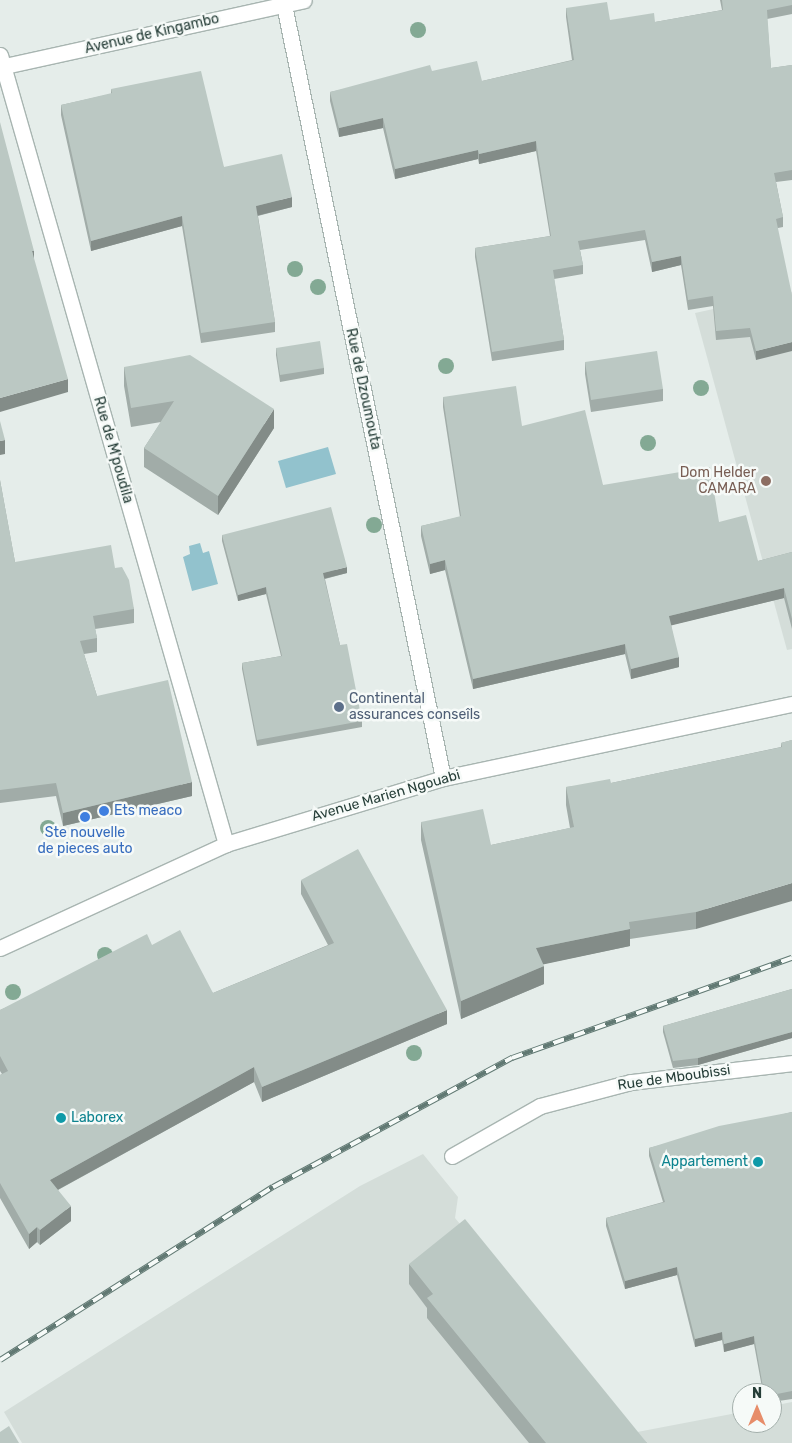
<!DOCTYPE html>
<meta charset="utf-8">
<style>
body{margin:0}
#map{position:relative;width:792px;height:1443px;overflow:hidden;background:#e5edea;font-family:Rubik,sans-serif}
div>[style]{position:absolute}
.built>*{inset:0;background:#d4ddd9}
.water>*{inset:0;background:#92c2cd}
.roads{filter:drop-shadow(1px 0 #a8b5b1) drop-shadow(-1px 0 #a8b5b1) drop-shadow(0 1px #a8b5b1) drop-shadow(0 -1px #a8b5b1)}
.lane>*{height:15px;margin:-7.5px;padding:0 7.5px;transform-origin:7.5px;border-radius:7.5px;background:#fff}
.street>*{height:15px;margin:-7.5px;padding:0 7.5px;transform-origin:7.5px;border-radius:7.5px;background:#fff}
.secondary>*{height:15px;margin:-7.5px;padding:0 7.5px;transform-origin:7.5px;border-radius:7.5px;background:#fff}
.rail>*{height:5.5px;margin-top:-2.75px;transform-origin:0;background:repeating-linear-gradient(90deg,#f6faf8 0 11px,#617973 0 22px);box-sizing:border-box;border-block:1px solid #617973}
.trees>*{width:16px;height:16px;margin:-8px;border-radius:50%;background:#83a994}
.wall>*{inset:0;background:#a1aca8}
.shaded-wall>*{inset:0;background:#838c88}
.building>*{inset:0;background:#bbc8c3}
.dots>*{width:14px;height:14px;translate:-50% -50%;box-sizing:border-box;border:2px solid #f6faf8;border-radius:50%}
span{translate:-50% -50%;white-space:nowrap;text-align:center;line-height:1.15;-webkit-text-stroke:5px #f6faf8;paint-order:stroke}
.street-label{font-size:14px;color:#263e38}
.education-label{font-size:14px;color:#785e54}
.right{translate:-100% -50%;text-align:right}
.service-label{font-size:14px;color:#4e5e75}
.left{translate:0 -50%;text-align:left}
.shop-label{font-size:14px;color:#366cbe}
.culture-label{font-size:14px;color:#0d838f}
.north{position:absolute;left:732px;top:1383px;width:50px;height:50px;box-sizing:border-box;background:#f6faf8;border:1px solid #a3afab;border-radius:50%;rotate:0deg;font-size:14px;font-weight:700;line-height:20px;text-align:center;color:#263e38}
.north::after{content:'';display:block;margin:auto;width:18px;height:22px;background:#e78d6a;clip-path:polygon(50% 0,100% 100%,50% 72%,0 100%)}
</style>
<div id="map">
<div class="built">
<div style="clip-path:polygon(792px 292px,792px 649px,787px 650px,695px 313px)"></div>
<div style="clip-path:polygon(423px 1154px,458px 1197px,455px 1218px,632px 1433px,742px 1412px,742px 1423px,772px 1423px,772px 1406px,792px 1402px,792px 1443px,22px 1443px,4px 1412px,360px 1186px)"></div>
</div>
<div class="water">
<div style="clip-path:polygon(328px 447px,336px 474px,286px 488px,278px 461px)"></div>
<div style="clip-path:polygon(200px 543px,203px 553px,209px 551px,218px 584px,192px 591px,183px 557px,190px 554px,189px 546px)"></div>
</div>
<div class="roads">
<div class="lane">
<div style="left:452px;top:1156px;width:101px;rotate:-29.6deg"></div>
<div style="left:540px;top:1106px;width:94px;rotate:-14.8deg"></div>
<div style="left:631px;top:1082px;width:162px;rotate:-6.7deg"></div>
</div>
<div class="street">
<div style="left:283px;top:0;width:794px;rotate:78.38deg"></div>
<div style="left:0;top:55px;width:821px;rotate:74.02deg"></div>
<div style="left:0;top:67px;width:311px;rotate:-12.4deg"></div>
</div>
<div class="secondary">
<div style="left:0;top:948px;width:249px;rotate:-24.7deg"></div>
<div style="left:226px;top:844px;width:227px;rotate:-16.9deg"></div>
<div style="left:443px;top:778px;width:357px;rotate:-12deg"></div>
</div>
</div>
<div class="rail">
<div style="left:0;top:1360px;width:323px;rotate:-32.4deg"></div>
<div style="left:273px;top:1187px;width:272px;rotate:-28.4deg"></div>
<div style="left:512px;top:1058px;width:297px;rotate:-19.7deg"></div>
</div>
<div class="trees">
<div style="left:418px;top:30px"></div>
<div style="left:295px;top:269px"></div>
<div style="left:318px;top:287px"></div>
<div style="left:446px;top:366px"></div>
<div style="left:701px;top:388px"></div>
<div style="left:648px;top:443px"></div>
<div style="left:374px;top:525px"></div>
<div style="left:48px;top:828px"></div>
<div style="left:105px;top:955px"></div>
<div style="left:13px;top:992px"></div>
<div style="left:414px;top:1053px"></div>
</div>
<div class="wall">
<div style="clip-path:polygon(720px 0,792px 0,792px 14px,767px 19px,771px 68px,792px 65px,792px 180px,776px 182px,783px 217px,783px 227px,778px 228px,756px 360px,750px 337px,716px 340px,713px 306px,688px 310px,681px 265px,652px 272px,645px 240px,580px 250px,583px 265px,583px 274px,554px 279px,564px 340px,564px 350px,492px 361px,475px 257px,475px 248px,550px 236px,536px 151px,479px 164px,478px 159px,395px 179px,383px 128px,339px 137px,330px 101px,330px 92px,432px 71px,482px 81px,572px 60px,566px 17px,566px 8px,610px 20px,655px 22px,722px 10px)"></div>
<div style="clip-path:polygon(111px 89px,224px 167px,292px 207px,258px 216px,275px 322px,275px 332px,201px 343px,182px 226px,91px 251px,61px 115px,61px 105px,111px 94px)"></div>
<div style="clip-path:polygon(276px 348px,324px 368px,324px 374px,280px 382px,276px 355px)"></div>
<div style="clip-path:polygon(585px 362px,663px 389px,663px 401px,591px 412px,585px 374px)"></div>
<div style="clip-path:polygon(124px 367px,274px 428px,218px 515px,144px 467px,144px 448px,161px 422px,131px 427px,124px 386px)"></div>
<div style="clip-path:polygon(443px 397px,522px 426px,603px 485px,719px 522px,758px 561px,792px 552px,792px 629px,784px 598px,671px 625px,679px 667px,631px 679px,625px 654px,473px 689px,445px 570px,430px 574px,421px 536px,421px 526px,460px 517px,443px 407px)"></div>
<div style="clip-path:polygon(0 480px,15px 562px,115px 568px,134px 609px,134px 623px,95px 629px,97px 638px,97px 652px,84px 654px,97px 696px,192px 796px,63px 826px,56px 796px,0 803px)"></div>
<div style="clip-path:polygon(222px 535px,347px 573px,325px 579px,340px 645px,362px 721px,362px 727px,257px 746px,242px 669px,242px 663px,281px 656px,266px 594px,238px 601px,222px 541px)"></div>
<div style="clip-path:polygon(792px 740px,696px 929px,630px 939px,630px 946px,543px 964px,544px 984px,461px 1019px,421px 840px,421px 822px,491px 845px,570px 828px,566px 805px,566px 787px,611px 783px,781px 747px,781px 743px)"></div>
<div style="clip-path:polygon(301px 880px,447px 1024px,262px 1102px,254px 1082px,58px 1190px,71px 1221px,40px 1245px,37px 1242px,29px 1249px,0 1198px,0 1075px,2px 1074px,0 1071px,0 1010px,152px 945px,213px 993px,328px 945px,301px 894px)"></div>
<div style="clip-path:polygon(792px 989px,792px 1038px,698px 1065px,673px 1068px,663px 1032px,663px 1026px)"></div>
<div style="clip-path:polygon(792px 1112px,792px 1399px,772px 1402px,772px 1393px,763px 1393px,754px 1344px,724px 1352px,722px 1340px,695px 1347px,677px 1275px,625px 1289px,606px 1226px,606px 1218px,663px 1202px,649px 1156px,649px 1148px)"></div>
<div style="clip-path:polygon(409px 1264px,647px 1443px,529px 1443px,427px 1318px,427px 1308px,409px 1284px)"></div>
</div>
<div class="shaded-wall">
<div style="clip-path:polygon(383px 118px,383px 128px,339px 137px,339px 128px)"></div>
<div style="clip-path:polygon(536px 141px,536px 151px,479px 164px,479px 154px)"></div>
<div style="clip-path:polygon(478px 150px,478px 159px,395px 179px,395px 169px)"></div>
<div style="clip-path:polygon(292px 197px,292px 207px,256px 216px,256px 206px)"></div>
<div style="clip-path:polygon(182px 216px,182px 226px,91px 251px,91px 241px)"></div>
<div style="clip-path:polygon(32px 251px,34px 251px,34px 264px)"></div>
<div style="clip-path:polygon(681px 256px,681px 265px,652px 272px,652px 262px)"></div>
<div style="clip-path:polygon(792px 342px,792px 351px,756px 360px,756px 351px)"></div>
<div style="clip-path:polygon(68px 379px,68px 392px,0 412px,0 398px)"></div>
<div style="clip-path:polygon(274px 409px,274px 428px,218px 515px,218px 496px)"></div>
<div style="clip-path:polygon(5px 440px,5px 454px,0 455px,0 441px)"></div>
<div style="clip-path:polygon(445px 560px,445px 570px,430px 574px,430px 564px)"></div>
<div style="clip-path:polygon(347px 567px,347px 573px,323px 579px,323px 573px)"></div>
<div style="clip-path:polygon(266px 587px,266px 594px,238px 601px,238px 595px)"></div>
<div style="clip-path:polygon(784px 588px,784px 598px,669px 626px,669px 616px)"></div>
<div style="clip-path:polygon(625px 644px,625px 654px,473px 689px,473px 679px)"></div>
<div style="clip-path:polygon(679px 657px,679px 667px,631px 679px,631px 669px)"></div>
<div style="clip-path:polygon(192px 782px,192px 796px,63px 826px,63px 813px)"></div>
<div style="clip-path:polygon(792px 883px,792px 901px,696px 929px,696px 912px)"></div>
<div style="clip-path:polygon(630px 929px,630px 946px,536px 966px,536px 948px)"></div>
<div style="clip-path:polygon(544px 966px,544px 984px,461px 1019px,461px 1001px)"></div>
<div style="clip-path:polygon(447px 1010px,447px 1024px,262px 1102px,262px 1087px)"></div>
<div style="clip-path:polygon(792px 1032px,792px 1038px,698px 1065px,698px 1058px)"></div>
<div style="clip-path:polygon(254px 1067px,254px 1082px,50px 1194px,50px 1180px)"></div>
<div style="clip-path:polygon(71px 1206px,71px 1221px,40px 1245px,40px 1230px)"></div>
<div style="clip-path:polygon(37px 1227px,37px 1242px,29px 1249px,29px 1234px)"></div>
<div style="clip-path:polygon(677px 1267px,677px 1275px,625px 1289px,625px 1281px)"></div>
<div style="clip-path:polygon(722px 1332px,722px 1340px,695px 1347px,695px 1339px)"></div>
<div style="clip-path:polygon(754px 1336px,754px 1344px,724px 1352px,724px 1344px)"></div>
</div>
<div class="building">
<div style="clip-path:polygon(722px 0,792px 0,792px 5px,767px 10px,771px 68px,792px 65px,792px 170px,774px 173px,783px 217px,776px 219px,792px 295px,792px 342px,756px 351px,750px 328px,716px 331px,713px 296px,688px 300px,681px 256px,652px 262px,645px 230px,578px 241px,583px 265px,553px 270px,564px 340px,492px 352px,475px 248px,551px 236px,536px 141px,479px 154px,478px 150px,395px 169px,383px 118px,339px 128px,330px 92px,430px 65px,432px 71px,477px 61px,482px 81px,574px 60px,566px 8px,607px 2px,610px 20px,654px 13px,655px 22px,723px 10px)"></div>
<div style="clip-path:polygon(201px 71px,224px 167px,282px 154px,292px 197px,256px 206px,275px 322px,201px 333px,182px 216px,91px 241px,61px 105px,112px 93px,111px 89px)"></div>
<div style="clip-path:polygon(0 122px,34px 251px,32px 251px,68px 379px,0 398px)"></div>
<div style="clip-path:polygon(320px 341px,324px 368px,280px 375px,276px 348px)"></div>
<div style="clip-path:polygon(657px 351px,663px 389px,591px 400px,585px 362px)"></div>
<div style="clip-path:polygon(190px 355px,274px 409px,218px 496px,144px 448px,174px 401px,131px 408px,124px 367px)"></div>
<div style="clip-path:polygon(516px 386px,522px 426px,585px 410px,603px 485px,710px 467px,719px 522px,746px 515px,758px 561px,792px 552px,792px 619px,784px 588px,669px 616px,679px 657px,631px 669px,625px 644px,473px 679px,445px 560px,430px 564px,421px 526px,461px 516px,443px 397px)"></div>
<div style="clip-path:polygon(0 421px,5px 440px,0 441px)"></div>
<div style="clip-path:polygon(0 480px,15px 562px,111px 545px,115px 568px,122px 567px,129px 580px,134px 609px,93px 616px,97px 638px,80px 641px,97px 696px,168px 680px,192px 782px,63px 813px,56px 783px,0 790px)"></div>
<div style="clip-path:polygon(331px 507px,347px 567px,323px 573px,340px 645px,347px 644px,362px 721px,257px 740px,242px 663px,282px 656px,266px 587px,238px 595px,222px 535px)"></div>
<div style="clip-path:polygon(792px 740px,792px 883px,696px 912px,629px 922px,630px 929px,536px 948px,544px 966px,461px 1001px,421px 822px,483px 809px,491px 845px,574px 827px,566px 787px,610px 779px,611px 783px,782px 747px,781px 743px)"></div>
<div style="clip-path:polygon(358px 849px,447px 1010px,262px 1087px,254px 1067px,50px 1180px,71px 1206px,40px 1230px,37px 1227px,29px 1234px,0 1183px,0 1075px,8px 1071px,0 1056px,0 1010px,147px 934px,152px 945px,180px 930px,213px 993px,334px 943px,301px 880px)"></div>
<div style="clip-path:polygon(792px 989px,792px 1032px,698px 1058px,673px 1061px,663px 1026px)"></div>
<div style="clip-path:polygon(792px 1112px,792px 1391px,772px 1395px,772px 1393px,764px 1393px,754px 1336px,724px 1344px,722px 1332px,695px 1339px,677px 1267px,625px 1281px,606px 1218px,665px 1202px,649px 1148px,719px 1126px)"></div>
<div style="clip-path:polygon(465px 1219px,647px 1443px,546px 1443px,427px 1298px,433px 1294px,409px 1264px)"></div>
<div style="clip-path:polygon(9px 1426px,19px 1443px,0 1443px,0 1432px)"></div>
</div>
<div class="dots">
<div style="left:766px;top:481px;background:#8d6e63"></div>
<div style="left:339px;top:707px;background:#5c6f8a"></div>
<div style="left:104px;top:811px;background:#3f7fe0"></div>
<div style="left:85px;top:817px;background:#3f7fe0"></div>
<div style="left:61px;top:1118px;background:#0f9aa8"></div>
<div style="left:758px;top:1162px;background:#0f9aa8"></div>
</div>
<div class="street-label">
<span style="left:152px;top:34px;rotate:-13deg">Avenue de Kingambo</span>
<span style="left:363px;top:389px;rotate:78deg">Rue de Dzoumouta</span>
<span style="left:113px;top:450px;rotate:74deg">Rue de M'poudila</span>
<span style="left:386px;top:796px;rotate:-16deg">Avenue Marien Ngouabi</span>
<span style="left:674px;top:1078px;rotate:-8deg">Rue de Mboubissi</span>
</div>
<div class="education-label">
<span class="right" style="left:756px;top:481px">Dom Helder<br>CAMARA</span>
</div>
<div class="service-label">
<span class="left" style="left:349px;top:707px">Continental<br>assurances conseîls</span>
</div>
<div class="shop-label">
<span class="left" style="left:114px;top:811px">Ets meaco</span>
<span style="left:85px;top:841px">Ste nouvelle<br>de pieces auto</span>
</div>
<div class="culture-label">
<span class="left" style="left:71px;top:1118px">Laborex</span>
<span class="right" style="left:748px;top:1162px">Appartement</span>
</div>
<div class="north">N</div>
</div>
